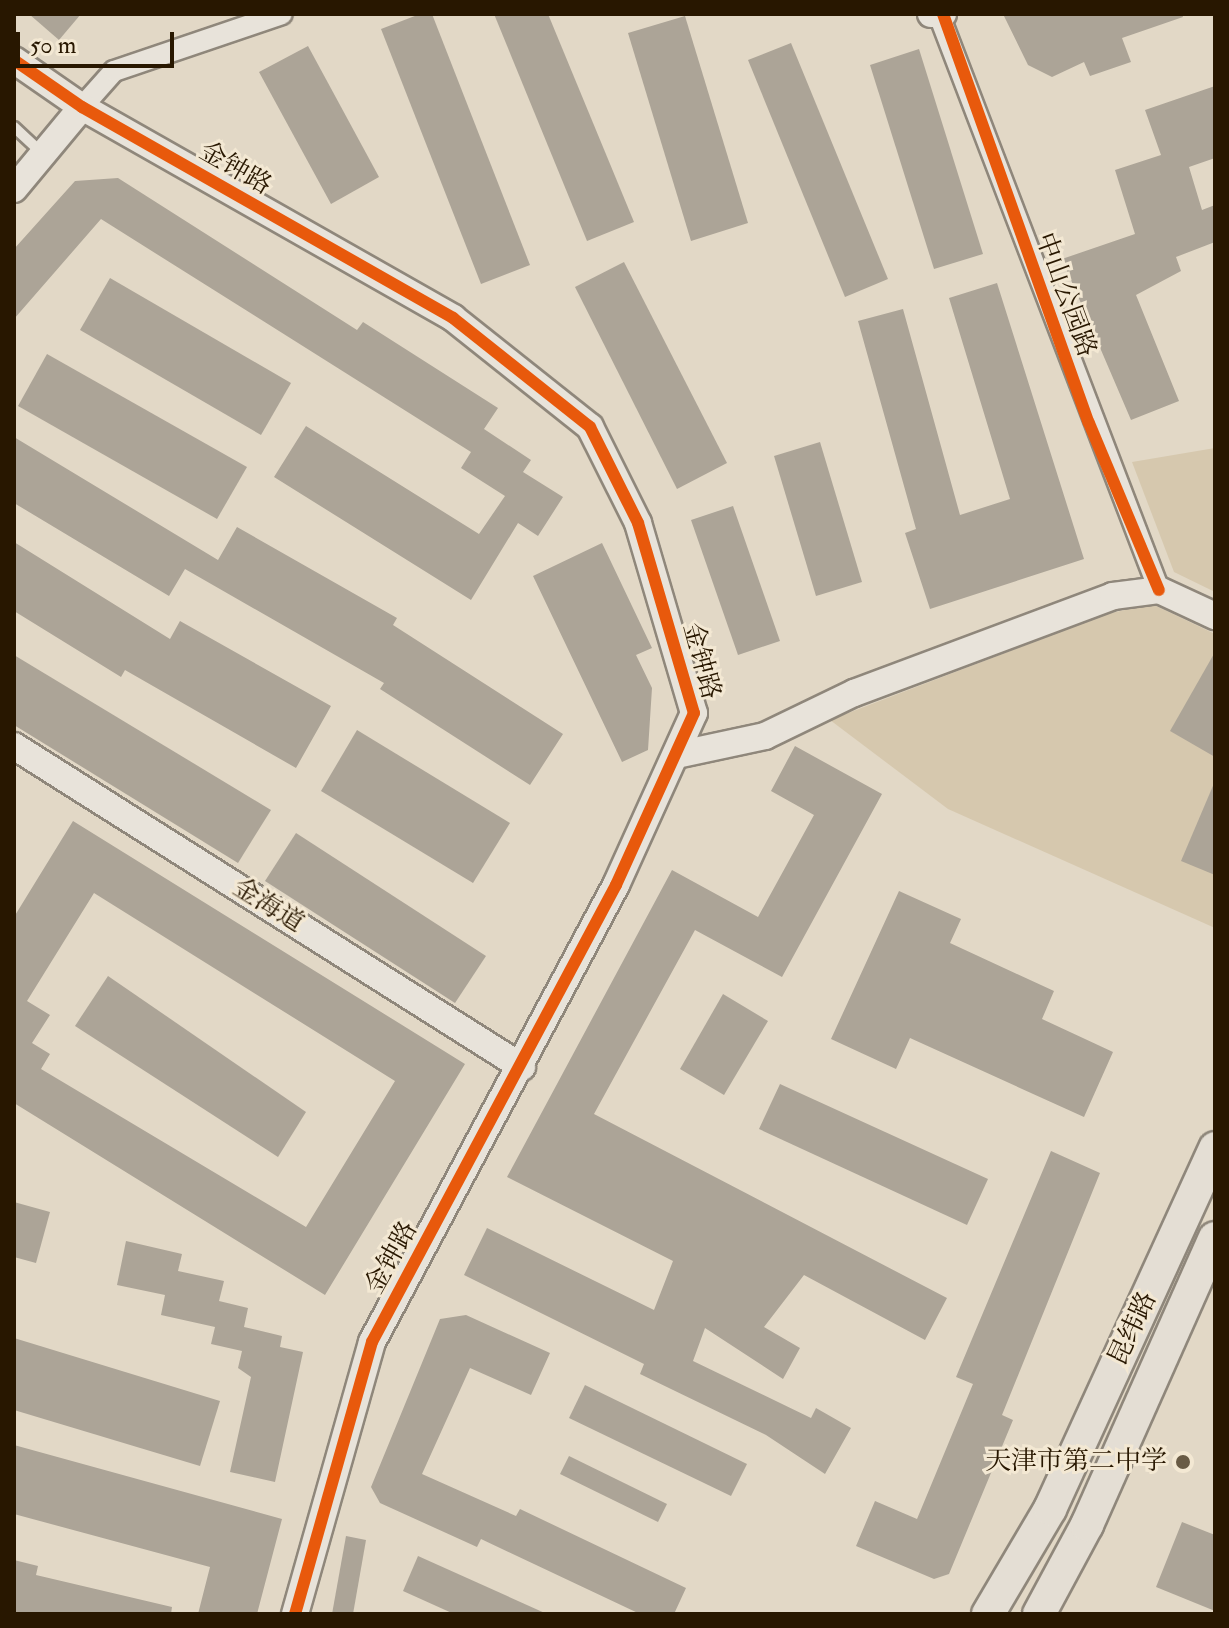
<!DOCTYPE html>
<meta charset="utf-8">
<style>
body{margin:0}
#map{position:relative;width:1229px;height:1628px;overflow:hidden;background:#e2d8c6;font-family:"IM FELL Double Pica","Noto Serif SC",serif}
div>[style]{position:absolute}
.green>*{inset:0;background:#d6c8ae}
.building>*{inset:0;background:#aca497}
.roads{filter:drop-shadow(2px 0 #8f877b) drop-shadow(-2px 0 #8f877b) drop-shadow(0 2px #8f877b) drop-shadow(0 -2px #8f877b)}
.service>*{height:10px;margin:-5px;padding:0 5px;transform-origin:5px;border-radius:5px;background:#e8e3da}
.minor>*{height:20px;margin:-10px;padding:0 10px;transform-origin:10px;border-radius:10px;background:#e8e3da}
.tertiary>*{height:26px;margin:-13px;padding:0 13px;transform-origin:13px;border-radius:13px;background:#e8e3da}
.primary>*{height:32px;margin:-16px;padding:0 16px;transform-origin:16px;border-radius:16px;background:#e4ded4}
.cycleway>*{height:12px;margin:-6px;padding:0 6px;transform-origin:6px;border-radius:6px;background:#e8590c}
.dots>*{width:22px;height:22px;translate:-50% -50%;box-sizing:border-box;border:4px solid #f3e8d3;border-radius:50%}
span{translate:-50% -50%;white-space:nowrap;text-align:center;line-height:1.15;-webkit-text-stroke:6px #f3e8d3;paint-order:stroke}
.street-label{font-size:26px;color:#281700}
.poi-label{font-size:26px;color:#281700}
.right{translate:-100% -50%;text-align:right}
.frame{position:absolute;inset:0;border:16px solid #281700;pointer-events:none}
.scale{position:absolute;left:16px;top:32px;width:158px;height:36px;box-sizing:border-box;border:4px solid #281700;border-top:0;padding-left:10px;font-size:24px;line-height:28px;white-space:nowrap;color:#281700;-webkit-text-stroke:6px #f3e8d3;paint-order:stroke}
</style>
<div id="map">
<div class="green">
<div style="clip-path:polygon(1215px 448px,1215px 592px,1174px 572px,1132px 462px)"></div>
<div style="clip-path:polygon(1152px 604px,1215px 634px,1215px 928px,948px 809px,830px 720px,1107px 614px)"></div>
</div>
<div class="building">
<div style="clip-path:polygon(29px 14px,81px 14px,59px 40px)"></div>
<div style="clip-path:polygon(420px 14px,432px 14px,530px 265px,481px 284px,381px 29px)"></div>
<div style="clip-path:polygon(494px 14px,548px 14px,634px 222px,587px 241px)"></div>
<div style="clip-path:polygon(1003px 14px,1182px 14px,1183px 17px,1122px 38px,1131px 62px,1090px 76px,1084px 62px,1052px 77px,1028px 65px)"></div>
<div style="clip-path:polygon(685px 16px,748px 223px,691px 241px,628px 33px)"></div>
<div style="clip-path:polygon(791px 43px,888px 279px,845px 297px,748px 60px)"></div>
<div style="clip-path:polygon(308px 46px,379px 177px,331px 204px,259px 72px)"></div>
<div style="clip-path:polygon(919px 49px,983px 254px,934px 269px,870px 65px)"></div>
<div style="clip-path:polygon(1215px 86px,1215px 158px,1189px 167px,1202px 210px,1215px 205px,1215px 242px,1176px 257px,1181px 271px,1136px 295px,1179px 401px,1131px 420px,1062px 259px,1135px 234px,1115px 170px,1161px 155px,1145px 110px)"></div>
<div style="clip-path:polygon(118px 178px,357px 330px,363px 322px,498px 408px,484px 429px,531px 460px,523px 472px,563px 497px,538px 536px,518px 523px,471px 600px,274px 477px,306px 426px,479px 534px,505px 496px,461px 468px,471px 452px,101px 219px,14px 319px,14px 249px,75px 181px)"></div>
<div style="clip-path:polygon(624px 262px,727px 463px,677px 489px,575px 287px)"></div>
<div style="clip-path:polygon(110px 278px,291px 383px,261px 435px,80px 330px)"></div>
<div style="clip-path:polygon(997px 283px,1084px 559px,930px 609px,905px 533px,916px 529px,858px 321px,903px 309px,960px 515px,1010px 499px,949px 298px)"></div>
<div style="clip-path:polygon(47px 354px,247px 467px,217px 519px,18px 406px)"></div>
<div style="clip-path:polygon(14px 437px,218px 560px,237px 527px,397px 618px,393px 625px,563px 734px,530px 785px,380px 689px,384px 683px,185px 569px,169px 596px,14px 503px)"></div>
<div style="clip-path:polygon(820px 442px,862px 582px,816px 596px,774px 456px)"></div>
<div style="clip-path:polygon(733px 506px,780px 641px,738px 655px,691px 520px)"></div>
<div style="clip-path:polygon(14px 542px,170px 639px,180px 621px,331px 706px,296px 768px,125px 670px,121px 677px,14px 611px)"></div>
<div style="clip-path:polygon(602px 543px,652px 648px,636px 655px,652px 688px,648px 750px,622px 762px,533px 576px)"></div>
<div style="clip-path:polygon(1215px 652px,1215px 757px,1170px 731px)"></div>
<div style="clip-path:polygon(14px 655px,271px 810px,238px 863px,14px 725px)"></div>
<div style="clip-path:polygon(357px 730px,510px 823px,473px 883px,321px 791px)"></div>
<div style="clip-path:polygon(795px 746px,882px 794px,782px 977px,695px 930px,594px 1114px,947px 1298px,925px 1340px,804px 1275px,764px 1327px,800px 1348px,783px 1379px,705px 1328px,693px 1361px,811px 1418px,816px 1408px,851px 1428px,825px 1474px,766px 1435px,640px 1374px,644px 1364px,464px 1275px,487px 1228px,654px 1310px,673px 1261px,507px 1177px,672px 870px,758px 917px,814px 815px,771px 791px)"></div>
<div style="clip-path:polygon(1215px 781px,1215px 875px,1181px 861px)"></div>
<div style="clip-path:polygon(evenodd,73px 821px,465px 1064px,325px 1295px,14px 1103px,14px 917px,73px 821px,94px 893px,395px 1081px,306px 1227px,41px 1069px,50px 1054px,32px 1043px,50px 1015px,27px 1001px,94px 893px)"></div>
<div style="clip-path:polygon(296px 833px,486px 956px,455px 1003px,265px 881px)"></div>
<div style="clip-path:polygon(899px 891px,961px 919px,950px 943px,1054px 991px,1042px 1019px,1113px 1052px,1084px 1117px,910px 1038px,896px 1069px,831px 1039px)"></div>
<div style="clip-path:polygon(108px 976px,306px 1112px,278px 1157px,75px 1026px)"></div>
<div style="clip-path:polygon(723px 994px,768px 1021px,724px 1095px,680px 1069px)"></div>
<div style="clip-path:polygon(780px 1084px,988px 1179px,967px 1225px,759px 1129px)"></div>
<div style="clip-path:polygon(1051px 1151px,1100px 1173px,1002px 1415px,1013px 1420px,949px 1574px,934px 1579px,856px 1546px,875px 1501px,917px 1519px,973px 1384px,956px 1377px)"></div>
<div style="clip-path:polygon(14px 1202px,50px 1212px,36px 1263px,14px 1257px)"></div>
<div style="clip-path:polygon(126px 1241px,182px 1254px,178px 1271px,224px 1281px,219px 1301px,248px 1308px,244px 1327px,282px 1336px,280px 1347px,303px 1352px,275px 1482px,230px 1472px,251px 1377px,238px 1368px,242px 1351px,211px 1344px,215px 1327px,161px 1315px,165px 1295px,117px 1285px)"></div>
<div style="clip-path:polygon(466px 1315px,550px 1353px,531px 1395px,470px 1368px,422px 1474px,516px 1516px,520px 1509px,686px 1588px,674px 1614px,640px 1614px,481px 1539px,477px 1547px,380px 1503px,371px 1487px,440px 1319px)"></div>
<div style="clip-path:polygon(14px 1338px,220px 1401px,200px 1466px,14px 1410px)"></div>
<div style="clip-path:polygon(585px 1385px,747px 1464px,731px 1496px,569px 1418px)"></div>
<div style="clip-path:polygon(14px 1445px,282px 1519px,257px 1614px,198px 1614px,210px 1567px,14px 1514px)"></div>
<div style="clip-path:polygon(569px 1456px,667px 1504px,658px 1522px,560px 1474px)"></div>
<div style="clip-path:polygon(1182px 1522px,1215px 1535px,1215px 1611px,1156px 1587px)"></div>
<div style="clip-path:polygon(346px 1536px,366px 1540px,353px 1614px,332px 1614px)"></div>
<div style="clip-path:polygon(418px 1556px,547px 1614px,454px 1614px,403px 1591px)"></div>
<div style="clip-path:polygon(14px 1560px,38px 1566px,36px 1575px,172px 1607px,171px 1614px,14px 1614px)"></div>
</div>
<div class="roads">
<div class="service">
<div style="left:14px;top:127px;width:38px;rotate:43deg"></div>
</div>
<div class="minor">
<div style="left:939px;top:15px;width:616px;rotate:69.06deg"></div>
<div style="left:82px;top:107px;width:48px;rotate:-48.4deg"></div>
<div style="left:114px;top:71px;width:177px;rotate:-18.7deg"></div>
</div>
<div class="tertiary">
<div style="left:931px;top:14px;width:12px"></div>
<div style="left:14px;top:60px;width:83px;rotate:34.7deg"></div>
<div style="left:82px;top:107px;width:427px;rotate:29.6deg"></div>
<div style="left:453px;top:318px;width:175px;rotate:38.5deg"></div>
<div style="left:590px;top:427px;width:107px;rotate:63.4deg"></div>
<div style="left:638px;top:523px;width:198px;rotate:73.6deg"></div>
<div style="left:694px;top:713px;width:189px;rotate:114.4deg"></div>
<div style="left:616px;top:885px;width:518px;rotate:118.1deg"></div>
<div style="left:372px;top:1342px;width:283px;rotate:105.8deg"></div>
<div style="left:14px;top:189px;width:107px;rotate:-50.3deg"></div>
<div style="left:14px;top:746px;width:601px;rotate:32.29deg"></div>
<div style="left:681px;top:754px;width:86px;rotate:-12.1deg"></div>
<div style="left:765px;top:736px;width:99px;rotate:-25.8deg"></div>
<div style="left:854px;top:693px;width:277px;rotate:-20.5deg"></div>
<div style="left:1113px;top:596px;width:46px;rotate:-7.4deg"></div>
<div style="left:1159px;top:590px;width:62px;rotate:24.9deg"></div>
</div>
<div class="primary">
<div style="left:988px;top:1614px;width:122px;rotate:-59.4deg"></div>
<div style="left:1050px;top:1509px;width:397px;rotate:-65.4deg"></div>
<div style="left:1039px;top:1614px;width:101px;rotate:-61.7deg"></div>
<div style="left:1087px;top:1525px;width:314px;rotate:-66deg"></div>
</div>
</div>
<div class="cycleway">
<div style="left:943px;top:14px;width:434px;rotate:70.4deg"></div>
<div style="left:1089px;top:423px;width:181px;rotate:67.3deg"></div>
<div style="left:14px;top:60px;width:83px;rotate:34.7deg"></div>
<div style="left:82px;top:107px;width:427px;rotate:29.6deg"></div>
<div style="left:453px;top:318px;width:175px;rotate:38.5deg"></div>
<div style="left:590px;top:427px;width:107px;rotate:63.4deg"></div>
<div style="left:638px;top:523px;width:198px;rotate:73.6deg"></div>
<div style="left:694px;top:713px;width:189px;rotate:114.4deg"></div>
<div style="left:616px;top:885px;width:518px;rotate:118.1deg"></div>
<div style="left:372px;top:1342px;width:283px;rotate:105.8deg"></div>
</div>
<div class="dots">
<div style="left:1183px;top:1462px;background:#695b45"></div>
</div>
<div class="street-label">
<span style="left:235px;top:169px;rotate:30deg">金钟路</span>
<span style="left:1065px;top:295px;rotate:70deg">中山公园路</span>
<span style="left:701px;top:661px;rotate:75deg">金钟路</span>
<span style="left:268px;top:906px;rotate:32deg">金海道</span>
<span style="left:392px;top:1258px;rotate:-61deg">金钟路</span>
<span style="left:1133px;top:1329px;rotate:-65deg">昆纬路</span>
</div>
<div class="poi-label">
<span class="right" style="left:1167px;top:1462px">天津市第二中学</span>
</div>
<div class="frame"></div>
<div class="scale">50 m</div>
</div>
